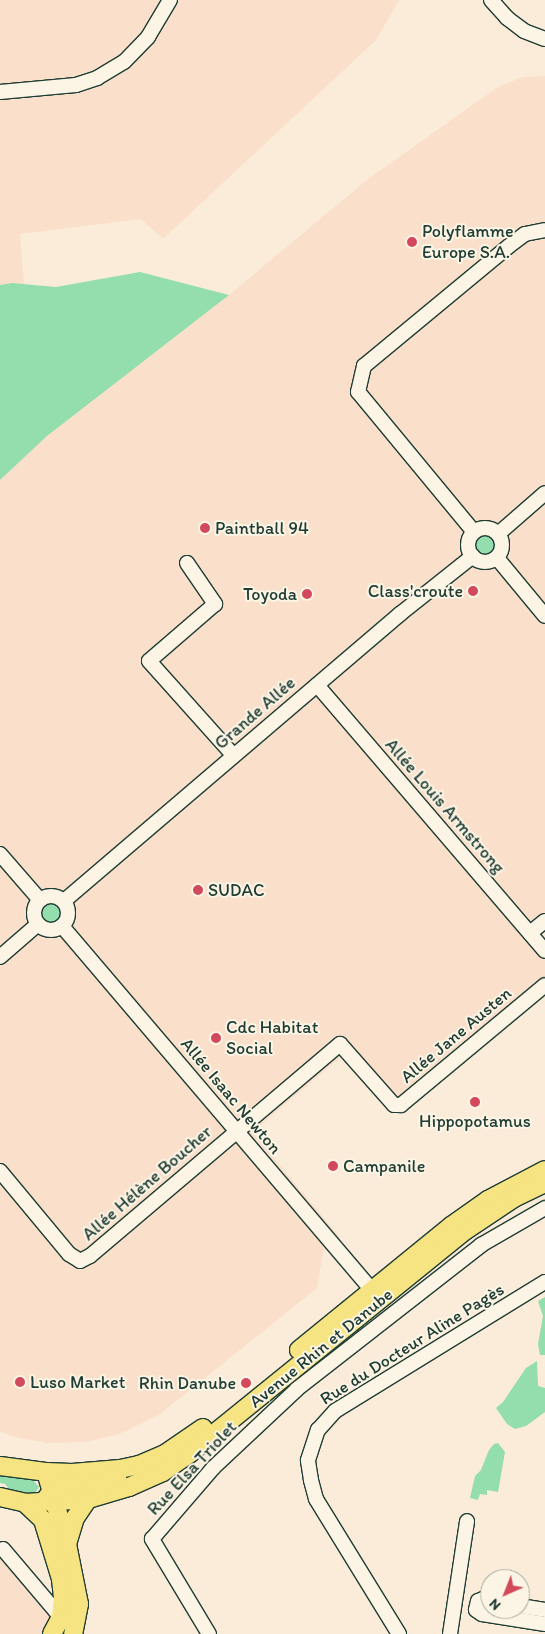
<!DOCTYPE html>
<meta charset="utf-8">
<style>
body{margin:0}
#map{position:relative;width:545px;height:1634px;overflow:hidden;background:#fbebd9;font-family:Itim,sans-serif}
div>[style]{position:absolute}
.built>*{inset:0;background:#fadfcb}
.green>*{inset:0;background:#94ddad}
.round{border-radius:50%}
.roads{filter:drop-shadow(1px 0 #1f3d34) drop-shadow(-1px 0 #1f3d34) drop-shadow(0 1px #1f3d34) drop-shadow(0 -1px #1f3d34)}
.minor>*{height:14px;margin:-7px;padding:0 7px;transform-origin:7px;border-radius:7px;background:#fcf5e5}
.minor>.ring{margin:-7px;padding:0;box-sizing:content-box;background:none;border:14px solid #fcf5e5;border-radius:50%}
.major>*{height:18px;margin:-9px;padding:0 9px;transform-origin:9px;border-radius:9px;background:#f6e381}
.dots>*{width:14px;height:14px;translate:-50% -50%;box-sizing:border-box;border:2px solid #fcf5e5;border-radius:50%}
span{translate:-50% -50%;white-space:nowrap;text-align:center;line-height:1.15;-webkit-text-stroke:4px #fcf5e5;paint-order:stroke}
.poi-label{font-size:18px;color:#1f3d34}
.left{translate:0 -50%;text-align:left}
.right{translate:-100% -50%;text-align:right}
.street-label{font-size:18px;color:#1f3d34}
.north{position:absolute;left:480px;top:1569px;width:50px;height:50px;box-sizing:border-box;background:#fcf5e5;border:1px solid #a4ab9e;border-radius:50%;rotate:224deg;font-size:14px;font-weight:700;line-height:20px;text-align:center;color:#1f3d34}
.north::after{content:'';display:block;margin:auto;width:18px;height:22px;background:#d1495b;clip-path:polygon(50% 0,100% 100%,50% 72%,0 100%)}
</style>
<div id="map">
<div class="built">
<div style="clip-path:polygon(0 0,399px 0,376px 40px,163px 239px,141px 219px,20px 234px,24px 284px,0 285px)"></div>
<div style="clip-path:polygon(545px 76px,545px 917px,530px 930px,545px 948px,545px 987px,400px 1108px,348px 1051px,252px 1132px,340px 1237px,323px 1252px,317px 1288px,160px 1414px,119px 1434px,86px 1442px,48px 1443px,14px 1437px,0 1431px,0 480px,47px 436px,229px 295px,368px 179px,498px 87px,523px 77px)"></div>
<div style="clip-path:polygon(0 1551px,45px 1604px,61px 1634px,0 1634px)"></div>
</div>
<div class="green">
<div style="clip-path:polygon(140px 272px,229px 295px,47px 436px,0 480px,0 285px,12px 283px,56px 287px)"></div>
<div class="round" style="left:475px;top:535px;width:20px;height:20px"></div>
<div class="round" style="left:41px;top:903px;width:20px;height:20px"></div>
<div style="clip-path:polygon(545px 1297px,545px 1355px,540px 1355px,538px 1344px,543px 1316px,538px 1301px)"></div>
<div style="clip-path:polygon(537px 1361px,538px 1386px,545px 1388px,545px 1412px,526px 1426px,515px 1429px,507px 1424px,496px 1408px,503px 1402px,526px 1368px)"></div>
<div style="clip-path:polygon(498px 1443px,505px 1452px,498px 1492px,487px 1490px,487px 1495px,480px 1494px,478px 1500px,470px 1498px,475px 1476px,481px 1470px,489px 1450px,494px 1444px)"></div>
<div style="clip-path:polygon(0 1471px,32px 1479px,39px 1487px,35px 1493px,10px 1491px,5px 1484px,0 1483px)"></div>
</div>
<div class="roads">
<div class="minor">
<div style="left:491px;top:0;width:24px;rotate:48deg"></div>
<div style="left:507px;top:18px;width:21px;rotate:37deg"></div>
<div style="left:524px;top:31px;width:22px;rotate:21deg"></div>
<div style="left:0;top:92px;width:76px;rotate:-5.3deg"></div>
<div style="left:76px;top:85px;width:22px;rotate:-18deg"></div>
<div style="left:97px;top:78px;width:31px;rotate:-31deg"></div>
<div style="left:124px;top:62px;width:35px;rotate:-46deg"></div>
<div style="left:148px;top:37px;width:43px;rotate:-59.3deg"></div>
<div class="ring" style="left:468px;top:528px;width:20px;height:20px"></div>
<div style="left:474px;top:532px;width:182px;rotate:-129.6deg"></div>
<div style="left:358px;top:392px;width:27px;rotate:-77deg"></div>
<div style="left:364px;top:366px;width:188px;rotate:-39.6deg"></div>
<div style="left:509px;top:246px;width:20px;rotate:-37deg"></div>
<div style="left:525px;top:234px;width:20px;rotate:-11deg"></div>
<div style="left:498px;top:534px;width:62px;rotate:-41.1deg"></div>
<div style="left:497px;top:558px;width:75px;rotate:50.4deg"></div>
<div style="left:187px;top:563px;width:50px;rotate:55.7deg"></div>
<div style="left:215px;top:604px;width:87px;rotate:139.2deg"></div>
<div style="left:149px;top:661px;width:127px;rotate:48.2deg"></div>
<div style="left:317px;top:685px;width:350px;rotate:49.4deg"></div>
<div style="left:0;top:854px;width:61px;rotate:49deg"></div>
<div class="ring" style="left:34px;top:896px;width:20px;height:20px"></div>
<div style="left:64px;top:901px;width:442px;rotate:-40.5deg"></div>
<div style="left:400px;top:614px;width:93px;rotate:-38.5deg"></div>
<div style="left:62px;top:926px;width:478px;rotate:49.6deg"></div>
<div style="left:530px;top:933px;width:19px;rotate:-39deg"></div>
<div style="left:0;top:957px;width:50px;rotate:-41deg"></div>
<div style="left:0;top:1171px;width:108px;rotate:50.3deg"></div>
<div style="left:69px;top:1254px;width:13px;rotate:32deg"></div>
<div style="left:80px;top:1261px;width:11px;rotate:-27deg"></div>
<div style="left:90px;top:1256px;width:328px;rotate:-40.3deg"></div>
<div style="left:340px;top:1044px;width:81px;rotate:48.5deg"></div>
<div style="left:394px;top:1105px;width:7px"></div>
<div style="left:401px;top:1105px;width:187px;rotate:-39.8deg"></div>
<div style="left:3px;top:1549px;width:94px;rotate:49.7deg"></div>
<div style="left:490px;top:1600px;width:7px;rotate:-172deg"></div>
<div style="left:483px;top:1599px;width:5px;rotate:158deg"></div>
<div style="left:478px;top:1601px;width:9px;rotate:103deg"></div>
<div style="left:476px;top:1610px;width:7px;rotate:34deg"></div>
<div style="left:482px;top:1614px;width:64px;rotate:9deg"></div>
<div style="left:520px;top:1606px;width:25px;rotate:9deg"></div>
<div style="left:209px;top:1634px;width:111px;rotate:-121deg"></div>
<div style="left:152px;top:1539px;width:94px;rotate:-49.3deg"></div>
<div style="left:213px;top:1468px;width:115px;rotate:-43.2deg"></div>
<div style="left:297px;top:1389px;width:234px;rotate:-38deg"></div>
<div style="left:481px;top:1245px;width:74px;rotate:-30deg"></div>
<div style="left:399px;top:1634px;width:158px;rotate:-121.6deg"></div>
<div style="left:316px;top:1499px;width:20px;rotate:-105deg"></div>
<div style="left:311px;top:1480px;width:20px;rotate:-99deg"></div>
<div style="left:308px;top:1460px;width:32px;rotate:-72deg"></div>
<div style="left:318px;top:1430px;width:25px;rotate:-48deg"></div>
<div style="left:335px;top:1411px;width:246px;rotate:-31.6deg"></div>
<div style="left:450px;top:1634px;width:114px;rotate:-81.4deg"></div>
</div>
<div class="major">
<div style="left:299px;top:1350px;width:196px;rotate:-39.2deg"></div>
<div style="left:451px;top:1226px;width:45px;rotate:-35.1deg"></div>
<div style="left:488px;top:1200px;width:64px;rotate:-27.8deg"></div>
<div style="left:0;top:1466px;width:46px;rotate:7.4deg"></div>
<div style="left:46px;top:1472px;width:26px;rotate:2deg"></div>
<div style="left:72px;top:1473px;width:48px;rotate:-4.8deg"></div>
<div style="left:120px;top:1469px;width:19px;rotate:-12deg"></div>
<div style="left:139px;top:1465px;width:28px;rotate:-23deg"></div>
<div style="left:165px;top:1454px;width:46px;rotate:-34.4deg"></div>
<div style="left:46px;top:1472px;width:75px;rotate:73.7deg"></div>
<div style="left:67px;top:1544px;width:61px;rotate:78.7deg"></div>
<div style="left:79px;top:1604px;width:31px;rotate:101deg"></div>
<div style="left:0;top:1497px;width:26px;rotate:13deg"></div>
<div style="left:25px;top:1503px;width:63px;rotate:-3.6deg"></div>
<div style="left:88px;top:1499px;width:43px;rotate:-16.3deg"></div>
<div style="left:129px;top:1487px;width:37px;rotate:-24deg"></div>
<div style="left:163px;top:1472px;width:32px;rotate:-35deg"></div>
<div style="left:189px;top:1454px;width:356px;rotate:-39deg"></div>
<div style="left:466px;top:1230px;width:58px;rotate:-33.7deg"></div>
<div style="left:514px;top:1198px;width:34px;rotate:-26deg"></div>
<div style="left:45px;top:1500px;width:11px;rotate:-52deg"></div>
<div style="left:52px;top:1491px;width:9px;rotate:-27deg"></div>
<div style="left:60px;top:1487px;width:34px;rotate:-5deg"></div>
<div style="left:94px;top:1484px;width:24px;rotate:-15deg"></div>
<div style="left:25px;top:1503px;width:25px;rotate:43deg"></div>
<div style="left:43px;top:1520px;width:62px;rotate:73deg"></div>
<div style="left:61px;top:1579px;width:20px;rotate:84deg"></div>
<div style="left:63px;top:1599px;width:18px;rotate:96deg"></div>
<div style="left:61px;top:1617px;width:19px;rotate:118deg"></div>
<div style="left:67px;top:1544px;width:27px;rotate:-73deg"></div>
<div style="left:75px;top:1518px;width:23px;rotate:-56deg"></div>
</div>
</div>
<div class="dots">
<div style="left:412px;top:242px;background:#d1495b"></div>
<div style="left:205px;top:528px;background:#d1495b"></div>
<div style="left:473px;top:591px;background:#d1495b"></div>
<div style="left:307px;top:594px;background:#d1495b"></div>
<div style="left:198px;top:890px;background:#d1495b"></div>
<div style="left:216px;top:1038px;background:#d1495b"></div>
<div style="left:475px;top:1102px;background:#d1495b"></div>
<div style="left:333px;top:1166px;background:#d1495b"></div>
<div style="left:20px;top:1382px;background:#d1495b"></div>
<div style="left:246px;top:1383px;background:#d1495b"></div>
</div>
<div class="poi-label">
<span class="left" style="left:422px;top:242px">Polyflamme<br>Europe S.A.</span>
<span class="left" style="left:215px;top:528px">Paintball 94</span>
<span class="right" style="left:463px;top:591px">Class'croute</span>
<span class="right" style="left:297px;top:594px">Toyoda</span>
<span class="left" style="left:208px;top:890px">SUDAC</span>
<span class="left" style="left:226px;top:1038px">Cdc Habitat<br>Social</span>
<span style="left:475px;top:1121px">Hippopotamus</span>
<span class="left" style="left:343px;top:1166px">Campanile</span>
<span class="left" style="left:30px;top:1382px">Luso Market</span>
<span class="right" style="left:236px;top:1383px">Rhin Danube</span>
</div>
<div class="street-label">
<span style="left:255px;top:713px;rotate:-41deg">Grande Allée</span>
<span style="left:445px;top:806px;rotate:49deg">Allée Louis Armstrong</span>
<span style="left:456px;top:1035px;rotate:-40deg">Allée Jane Austen</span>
<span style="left:231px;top:1096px;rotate:50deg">Allée Isaac Newton</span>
<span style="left:147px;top:1183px;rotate:-41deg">Allée Hélène Boucher</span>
<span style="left:412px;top:1344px;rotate:-32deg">Rue du Docteur Aline Pagès</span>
<span style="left:321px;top:1348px;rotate:-39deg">Avenue Rhin et Danube</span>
<span style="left:192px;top:1468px;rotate:-47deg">Rue Elsa Triolet</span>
</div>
<div class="north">N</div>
</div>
